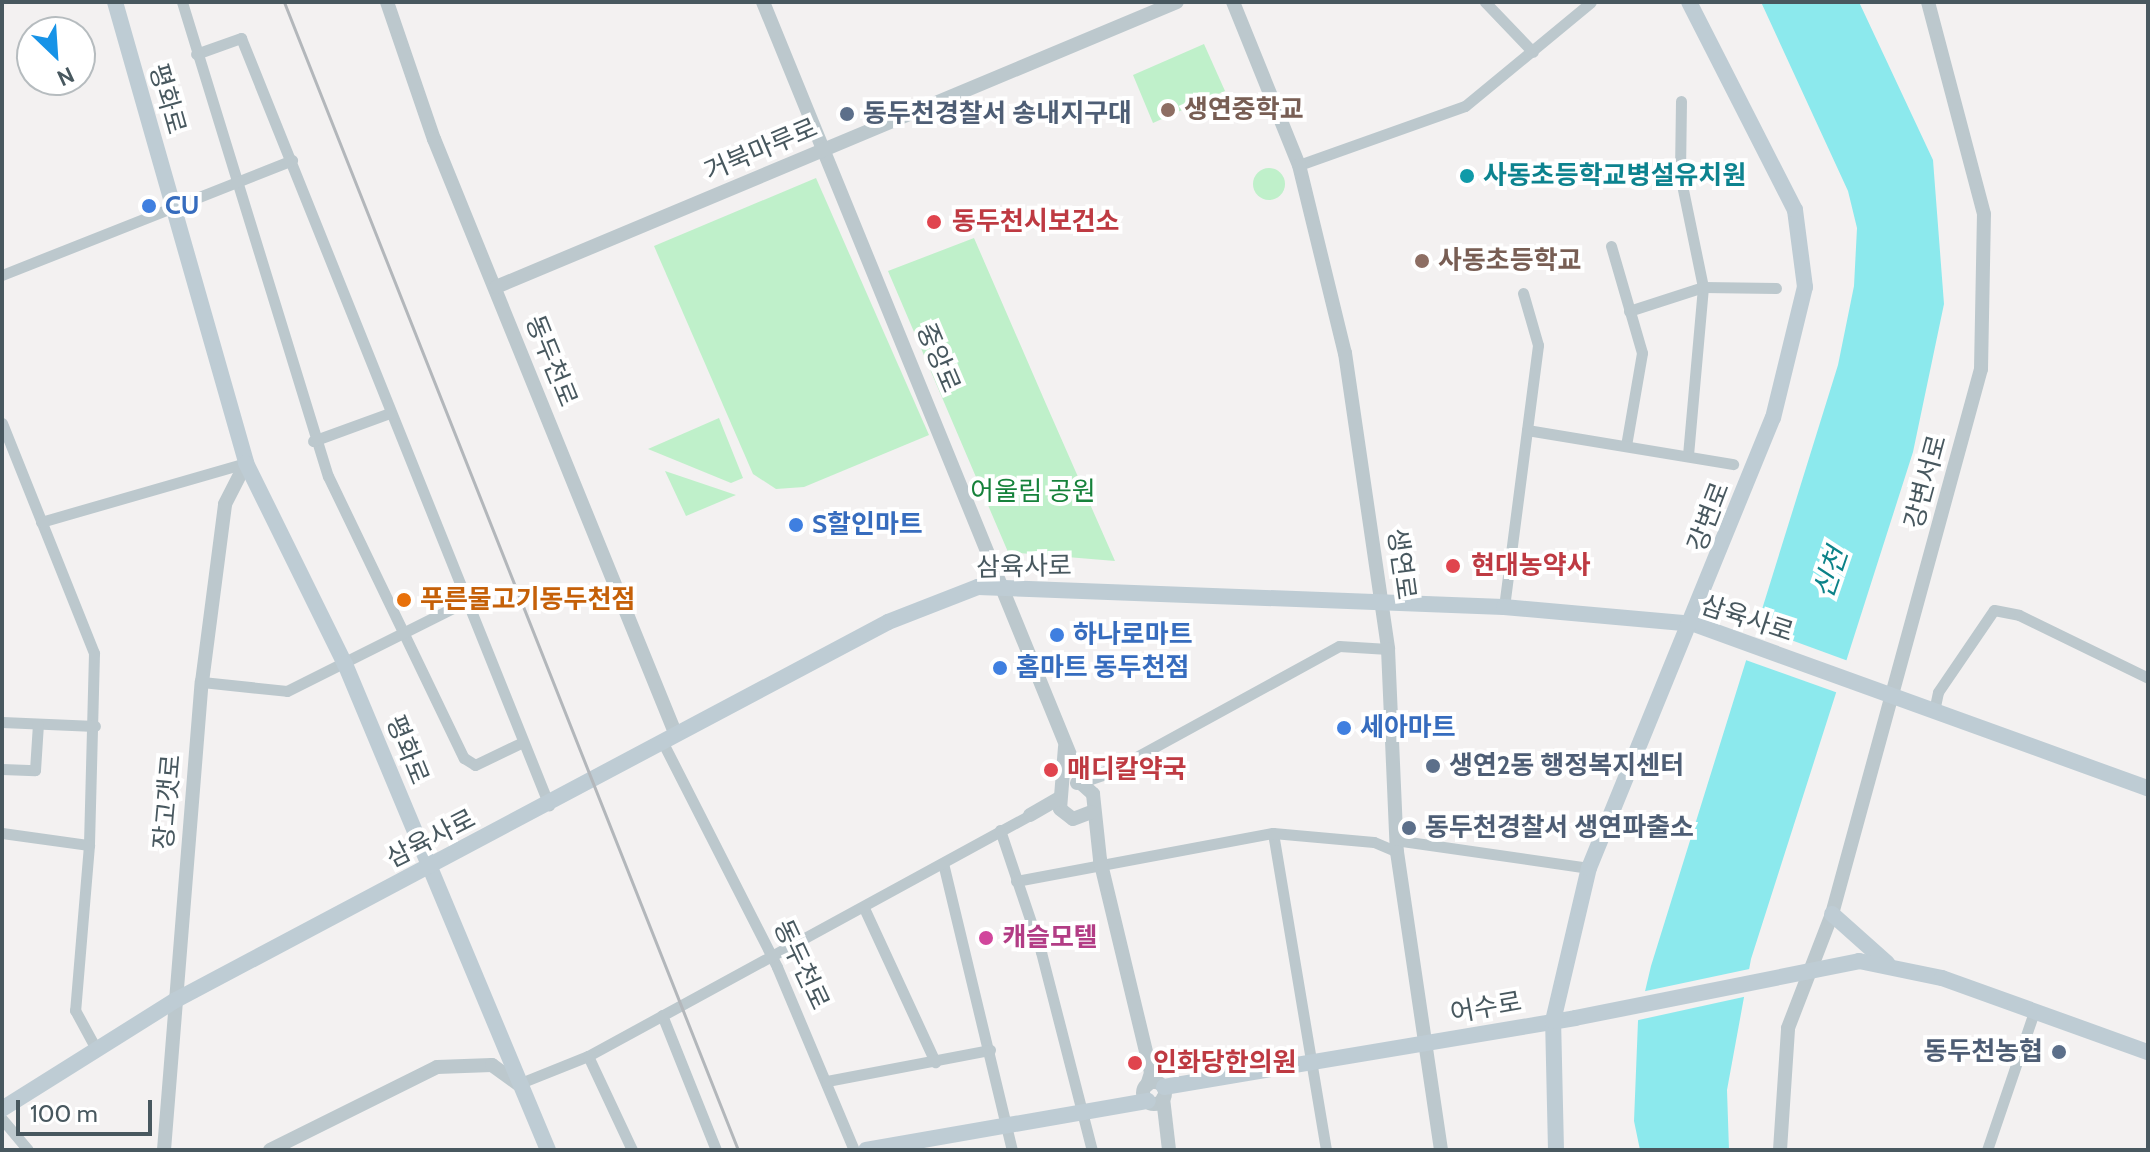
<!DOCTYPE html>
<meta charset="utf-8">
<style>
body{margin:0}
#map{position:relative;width:2150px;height:1152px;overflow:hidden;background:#f3f1f1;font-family:Cabin,"Noto Sans KR",sans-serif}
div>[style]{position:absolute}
.green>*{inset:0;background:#bff0ca}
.round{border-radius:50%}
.water>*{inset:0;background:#8ce9ed}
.pier>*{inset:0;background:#f3f1f1}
.minor>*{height:11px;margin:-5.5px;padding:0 5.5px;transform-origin:5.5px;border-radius:5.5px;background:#bcc8cd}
.tertiary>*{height:14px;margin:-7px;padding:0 7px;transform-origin:7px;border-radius:7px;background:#bcc8cd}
.tertiary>.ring{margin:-7px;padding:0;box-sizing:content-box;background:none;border:14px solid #bcc8cd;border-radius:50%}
.secondary>*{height:16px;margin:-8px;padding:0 8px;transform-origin:8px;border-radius:8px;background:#beccd4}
.rail>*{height:3px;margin:-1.5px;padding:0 1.5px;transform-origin:1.5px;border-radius:1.5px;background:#b3b7bb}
.dots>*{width:22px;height:22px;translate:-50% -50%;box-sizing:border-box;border:4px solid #fff;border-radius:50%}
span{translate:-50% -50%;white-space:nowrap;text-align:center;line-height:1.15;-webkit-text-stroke:8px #fff;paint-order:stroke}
.street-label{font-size:26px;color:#48585f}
.education-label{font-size:26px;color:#785e54;font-weight:700}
.left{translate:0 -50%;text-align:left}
.service-label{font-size:26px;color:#4e5e75;font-weight:700}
.right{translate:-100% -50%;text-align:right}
.culture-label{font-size:26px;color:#0d838f;font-weight:700}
.shop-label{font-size:26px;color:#366cbe;font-weight:700}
.health-label{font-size:26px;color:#be3a42;font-weight:700}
.park-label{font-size:26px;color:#16823b}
.food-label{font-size:26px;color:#c56008;font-weight:700}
.hotel-label{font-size:26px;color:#b23c85;font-weight:700}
.water-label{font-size:28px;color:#0c8288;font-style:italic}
.frame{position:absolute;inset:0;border:4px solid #48585f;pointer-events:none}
.north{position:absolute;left:16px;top:16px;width:80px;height:80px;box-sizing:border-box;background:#fff;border:2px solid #b6bcbf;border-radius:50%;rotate:155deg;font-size:22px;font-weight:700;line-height:32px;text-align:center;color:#48585f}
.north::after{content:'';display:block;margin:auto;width:28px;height:36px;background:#1793e7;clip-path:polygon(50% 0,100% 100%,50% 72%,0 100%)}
.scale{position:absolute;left:16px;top:1100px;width:136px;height:36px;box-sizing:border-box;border:4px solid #48585f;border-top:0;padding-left:10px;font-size:24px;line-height:28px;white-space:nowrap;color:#48585f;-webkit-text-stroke:6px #fff;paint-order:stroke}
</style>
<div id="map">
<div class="green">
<div style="clip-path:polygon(1204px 44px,1225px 91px,1153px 123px,1133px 75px)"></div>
<div class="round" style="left:1253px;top:168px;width:32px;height:32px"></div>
<div style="clip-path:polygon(816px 178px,929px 435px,804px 487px,776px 489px,753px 474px,654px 246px)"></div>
<div style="clip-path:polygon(974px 238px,1046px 404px,1115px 561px,1008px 552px,888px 271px)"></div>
<div style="clip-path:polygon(719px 418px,743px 478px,731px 483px,648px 449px)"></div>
<div style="clip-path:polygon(665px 471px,736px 495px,686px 516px)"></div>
</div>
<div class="water">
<div style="clip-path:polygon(1761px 2px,1859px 2px,1933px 160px,1944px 304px,1913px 452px,1751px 959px,1727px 1090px,1729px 1150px,1640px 1150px,1634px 1121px,1638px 1021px,1651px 966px,1838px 365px,1854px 286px,1857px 228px,1848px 191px)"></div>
</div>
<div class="pier">
<div style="clip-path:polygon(1750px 625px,1851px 662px,1841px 694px,1740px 658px)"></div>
<div style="clip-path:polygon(1754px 968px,1748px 996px,1634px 1021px,1641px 992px)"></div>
</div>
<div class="minor">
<div style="left:182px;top:2px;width:496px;rotate:72.9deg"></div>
<div style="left:328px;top:476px;width:313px;rotate:64.3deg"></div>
<div style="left:464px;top:758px;width:13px;rotate:32deg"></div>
<div style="left:475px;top:765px;width:53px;rotate:-25.6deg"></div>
<div style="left:1485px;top:2px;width:69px;rotate:46.2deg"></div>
<div style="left:196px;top:54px;width:48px;rotate:-19.6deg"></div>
<div style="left:241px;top:38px;width:827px;rotate:68.12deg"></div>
<div style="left:1681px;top:101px;width:74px;rotate:90.8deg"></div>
<div style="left:1680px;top:175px;width:114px;rotate:78.4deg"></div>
<div style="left:1703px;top:287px;width:168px;rotate:95.1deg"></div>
<div style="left:1299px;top:165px;width:176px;rotate:-19.6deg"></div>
<div style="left:1465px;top:106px;width:163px;rotate:-39.5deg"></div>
<div style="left:1611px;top:246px;width:111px;rotate:73.8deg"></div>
<div style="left:1642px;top:353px;width:94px;rotate:99.8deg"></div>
<div style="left:2px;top:275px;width:312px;rotate:-21.6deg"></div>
<div style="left:1629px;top:311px;width:78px;rotate:-18deg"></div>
<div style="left:1703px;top:287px;width:73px;rotate:0.8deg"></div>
<div style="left:2px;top:423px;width:248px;rotate:68.2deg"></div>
<div style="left:94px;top:653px;width:192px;rotate:91.5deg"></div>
<div style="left:89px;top:845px;width:166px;rotate:94.8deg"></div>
<div style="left:75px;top:1010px;width:42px;rotate:61.6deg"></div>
<div style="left:1527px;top:430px;width:209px;rotate:9.4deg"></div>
<div style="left:313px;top:441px;width:82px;rotate:-20deg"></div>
<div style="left:41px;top:522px;width:213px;rotate:-16.1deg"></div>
<div style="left:1504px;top:607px;width:264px;rotate:-82.6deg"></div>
<div style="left:1538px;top:345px;width:54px;rotate:-106.1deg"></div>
<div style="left:202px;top:682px;width:85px;rotate:6deg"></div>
<div style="left:287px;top:691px;width:201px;rotate:-26.6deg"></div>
<div style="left:1934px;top:711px;width:19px;rotate:-78deg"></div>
<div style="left:1938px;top:692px;width:99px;rotate:-55.7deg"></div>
<div style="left:1994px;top:610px;width:25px;rotate:11deg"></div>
<div style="left:2019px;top:615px;width:144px;rotate:26deg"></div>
<div style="left:2px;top:722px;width:93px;rotate:2.5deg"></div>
<div style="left:663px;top:743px;width:251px;rotate:63deg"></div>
<div style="left:777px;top:967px;width:199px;rotate:67.2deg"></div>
<div style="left:2px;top:769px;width:33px;rotate:2deg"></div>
<div style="left:35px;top:770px;width:46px;rotate:-86.3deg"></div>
<div style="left:1109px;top:772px;width:262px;rotate:-28.7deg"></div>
<div style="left:1339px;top:646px;width:49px;rotate:3.5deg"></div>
<div style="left:1000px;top:830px;width:129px;rotate:71.4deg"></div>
<div style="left:1041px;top:952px;width:204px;rotate:75.6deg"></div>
<div style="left:2px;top:833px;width:88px;rotate:7.9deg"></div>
<div style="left:1273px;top:833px;width:321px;rotate:80.5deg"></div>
<div style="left:1395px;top:840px;width:196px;rotate:8.2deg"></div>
<div style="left:943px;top:863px;width:295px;rotate:76.5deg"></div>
<div style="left:1016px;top:881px;width:261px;rotate:-10.6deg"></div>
<div style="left:1273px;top:833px;width:101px;rotate:5.1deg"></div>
<div style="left:1374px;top:842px;width:25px;rotate:23deg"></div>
<div style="left:864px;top:908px;width:170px;rotate:65.2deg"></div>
<div style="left:662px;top:1015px;width:145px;rotate:68.2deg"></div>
<div style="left:588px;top:1056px;width:104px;rotate:64.9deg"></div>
<div style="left:827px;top:1081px;width:166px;rotate:-10.8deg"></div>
<div style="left:518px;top:1084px;width:75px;rotate:-21.8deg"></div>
<div style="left:588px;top:1056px;width:503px;rotate:-28.6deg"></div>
<div style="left:2px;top:1119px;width:40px;rotate:50deg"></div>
<div style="left:1987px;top:1150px;width:146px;rotate:-71.2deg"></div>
</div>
<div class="tertiary">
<div style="left:387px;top:2px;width:145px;rotate:71.1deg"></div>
<div style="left:434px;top:139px;width:643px;rotate:67.9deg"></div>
<div style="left:763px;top:2px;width:845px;rotate:67.81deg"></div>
<div style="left:1082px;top:784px;width:15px;rotate:42deg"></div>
<div style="left:1093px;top:794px;width:66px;rotate:83.9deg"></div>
<div style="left:1100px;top:860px;width:219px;rotate:76.5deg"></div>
<div style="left:1151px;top:1073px;width:13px;rotate:108deg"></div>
<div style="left:1233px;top:2px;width:176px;rotate:68deg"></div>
<div style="left:1299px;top:165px;width:194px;rotate:76.3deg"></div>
<div style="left:1345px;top:353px;width:299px;rotate:81.7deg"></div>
<div style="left:1388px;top:649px;width:203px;rotate:87.5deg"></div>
<div style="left:1397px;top:852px;width:301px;rotate:81.6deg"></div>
<div style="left:496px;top:287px;width:738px;rotate:-22.71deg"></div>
<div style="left:1065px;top:747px;width:62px;rotate:94.6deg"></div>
<div style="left:1060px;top:809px;width:16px;rotate:38deg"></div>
<div style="left:1073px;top:819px;width:19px;rotate:-21deg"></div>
<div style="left:1077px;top:783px;width:34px;rotate:-19deg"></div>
<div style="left:1030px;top:815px;width:34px;rotate:-30deg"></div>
<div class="ring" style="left:1143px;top:1082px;width:8px;height:8px"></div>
<div style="left:1163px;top:1098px;width:52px;rotate:83.4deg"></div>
<div style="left:164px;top:1150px;width:470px;rotate:-85.4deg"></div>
<div style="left:202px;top:682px;width:179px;rotate:-82.6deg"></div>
<div style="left:225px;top:504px;width:46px;rotate:-62.9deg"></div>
<div style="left:270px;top:1150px;width:186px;rotate:-26.4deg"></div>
<div style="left:437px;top:1067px;width:55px;rotate:-2.1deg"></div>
<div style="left:492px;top:1065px;width:32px;rotate:36deg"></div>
<div style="left:1780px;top:1150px;width:122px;rotate:-86.2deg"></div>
<div style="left:1788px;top:1028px;width:122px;rotate:-68.9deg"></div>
<div style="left:1832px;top:914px;width:565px;rotate:-74.71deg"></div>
<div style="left:1981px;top:369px;width:155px;rotate:-88.9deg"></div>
<div style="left:1984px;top:214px;width:219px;rotate:-104.8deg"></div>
</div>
<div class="secondary">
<div style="left:115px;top:2px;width:479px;rotate:74.1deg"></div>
<div style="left:246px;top:463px;width:224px;rotate:63.8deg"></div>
<div style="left:345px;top:664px;width:527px;rotate:67.33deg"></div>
<div style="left:1832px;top:914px;width:74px;rotate:41.7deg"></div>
<div style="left:1164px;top:1087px;width:417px;rotate:-9.5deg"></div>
<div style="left:1575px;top:1018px;width:290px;rotate:-11.3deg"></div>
<div style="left:1859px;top:961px;width:85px;rotate:11.6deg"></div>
<div style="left:1942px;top:978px;width:219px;rotate:19.8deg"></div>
<div style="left:2px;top:1109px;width:205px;rotate:-32.1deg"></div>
<div style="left:176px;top:1000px;width:806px;rotate:-27.96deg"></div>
<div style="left:888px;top:622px;width:97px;rotate:-21.3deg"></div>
<div style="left:978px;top:587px;width:526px;rotate:2.18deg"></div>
<div style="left:1504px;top:607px;width:191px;rotate:5.1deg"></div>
<div style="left:1694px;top:624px;width:483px;rotate:19.9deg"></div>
<div style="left:866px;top:1150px;width:286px;rotate:-9.9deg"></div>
<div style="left:1556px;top:1150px;width:129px;rotate:-91.3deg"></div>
<div style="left:1553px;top:1021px;width:157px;rotate:-76.8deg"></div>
<div style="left:1589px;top:868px;width:486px;rotate:-67.8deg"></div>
<div style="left:1773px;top:418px;width:135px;rotate:-76.3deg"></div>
<div style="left:1805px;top:287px;width:78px;rotate:-97.4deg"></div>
<div style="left:1795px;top:210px;width:233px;rotate:-117deg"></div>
</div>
<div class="rail">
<div style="left:284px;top:2px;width:1235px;rotate:68.42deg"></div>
</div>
<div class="dots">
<div style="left:1168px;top:110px;background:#8d6e63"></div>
<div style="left:847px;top:114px;background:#5c6f8a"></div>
<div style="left:1467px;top:176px;background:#0f9aa8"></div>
<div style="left:149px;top:206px;background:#3f7fe0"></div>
<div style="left:934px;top:222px;background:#e0444e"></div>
<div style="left:1422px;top:261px;background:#8d6e63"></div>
<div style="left:796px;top:525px;background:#3f7fe0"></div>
<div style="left:1453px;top:566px;background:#e0444e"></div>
<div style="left:404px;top:600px;background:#e8710a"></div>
<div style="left:1057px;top:635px;background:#3f7fe0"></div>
<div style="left:1000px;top:668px;background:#3f7fe0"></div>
<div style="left:1344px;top:728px;background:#3f7fe0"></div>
<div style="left:1433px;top:766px;background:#5c6f8a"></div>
<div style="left:1051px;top:770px;background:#e0444e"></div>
<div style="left:1409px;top:828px;background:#5c6f8a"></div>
<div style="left:986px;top:938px;background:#d1479c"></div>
<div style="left:2059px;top:1052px;background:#5c6f8a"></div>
<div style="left:1135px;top:1063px;background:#e0444e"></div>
</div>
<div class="street-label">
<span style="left:167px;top:99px;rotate:74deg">평화로</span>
<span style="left:761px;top:150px;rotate:-23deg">거북마루로</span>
<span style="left:938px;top:358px;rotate:67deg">중앙로</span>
<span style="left:551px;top:361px;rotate:68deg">동두천로</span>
<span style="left:1926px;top:482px;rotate:-75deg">강변서로</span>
<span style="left:1709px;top:517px;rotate:-69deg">강변로</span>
<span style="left:1401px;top:564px;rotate:82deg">생연로</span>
<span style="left:1024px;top:567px;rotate:-1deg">삼육사로</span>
<span style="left:1747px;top:619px;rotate:18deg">삼육사로</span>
<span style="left:407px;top:750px;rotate:68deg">평화로</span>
<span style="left:168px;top:802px;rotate:-85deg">장고갯로</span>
<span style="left:431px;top:839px;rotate:-27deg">삼육사로</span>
<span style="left:801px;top:965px;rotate:65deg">동두천로</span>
<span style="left:1486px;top:1008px;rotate:-10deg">어수로</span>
</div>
<div class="education-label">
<span class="left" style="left:1184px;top:110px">생연중학교</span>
<span class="left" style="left:1438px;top:261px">사동초등학교</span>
</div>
<div class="service-label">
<span class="left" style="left:863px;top:114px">동두천경찰서 송내지구대</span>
<span class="left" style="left:1449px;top:766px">생연2동 행정복지센터</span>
<span class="left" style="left:1425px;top:828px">동두천경찰서 생연파출소</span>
<span class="right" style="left:2043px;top:1052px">동두천농협</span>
</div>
<div class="culture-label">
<span class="left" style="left:1483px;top:176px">사동초등학교병설유치원</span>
</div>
<div class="shop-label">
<span class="left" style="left:165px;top:206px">CU</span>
<span class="left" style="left:812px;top:525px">S할인마트</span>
<span class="left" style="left:1073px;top:635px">하나로마트</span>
<span class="left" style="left:1016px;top:668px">홈마트 동두천점</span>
<span class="left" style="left:1360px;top:728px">세아마트</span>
</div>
<div class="health-label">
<span class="left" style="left:952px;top:222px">동두천시보건소</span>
<span class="left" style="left:1471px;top:566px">현대농약사</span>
<span class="left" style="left:1067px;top:770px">매디칼약국</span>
<span class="left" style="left:1153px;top:1063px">인화당한의원</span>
</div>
<div class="park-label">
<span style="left:1033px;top:492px">어울림 공원</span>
</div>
<div class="food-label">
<span class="left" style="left:420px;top:600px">푸른물고기동두천점</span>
</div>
<div class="hotel-label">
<span class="left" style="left:1002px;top:938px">캐슬모텔</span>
</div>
<div class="water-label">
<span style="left:1830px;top:573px;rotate:-71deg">신천</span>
</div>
<div class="frame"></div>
<div class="north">N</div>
<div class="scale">100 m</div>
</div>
